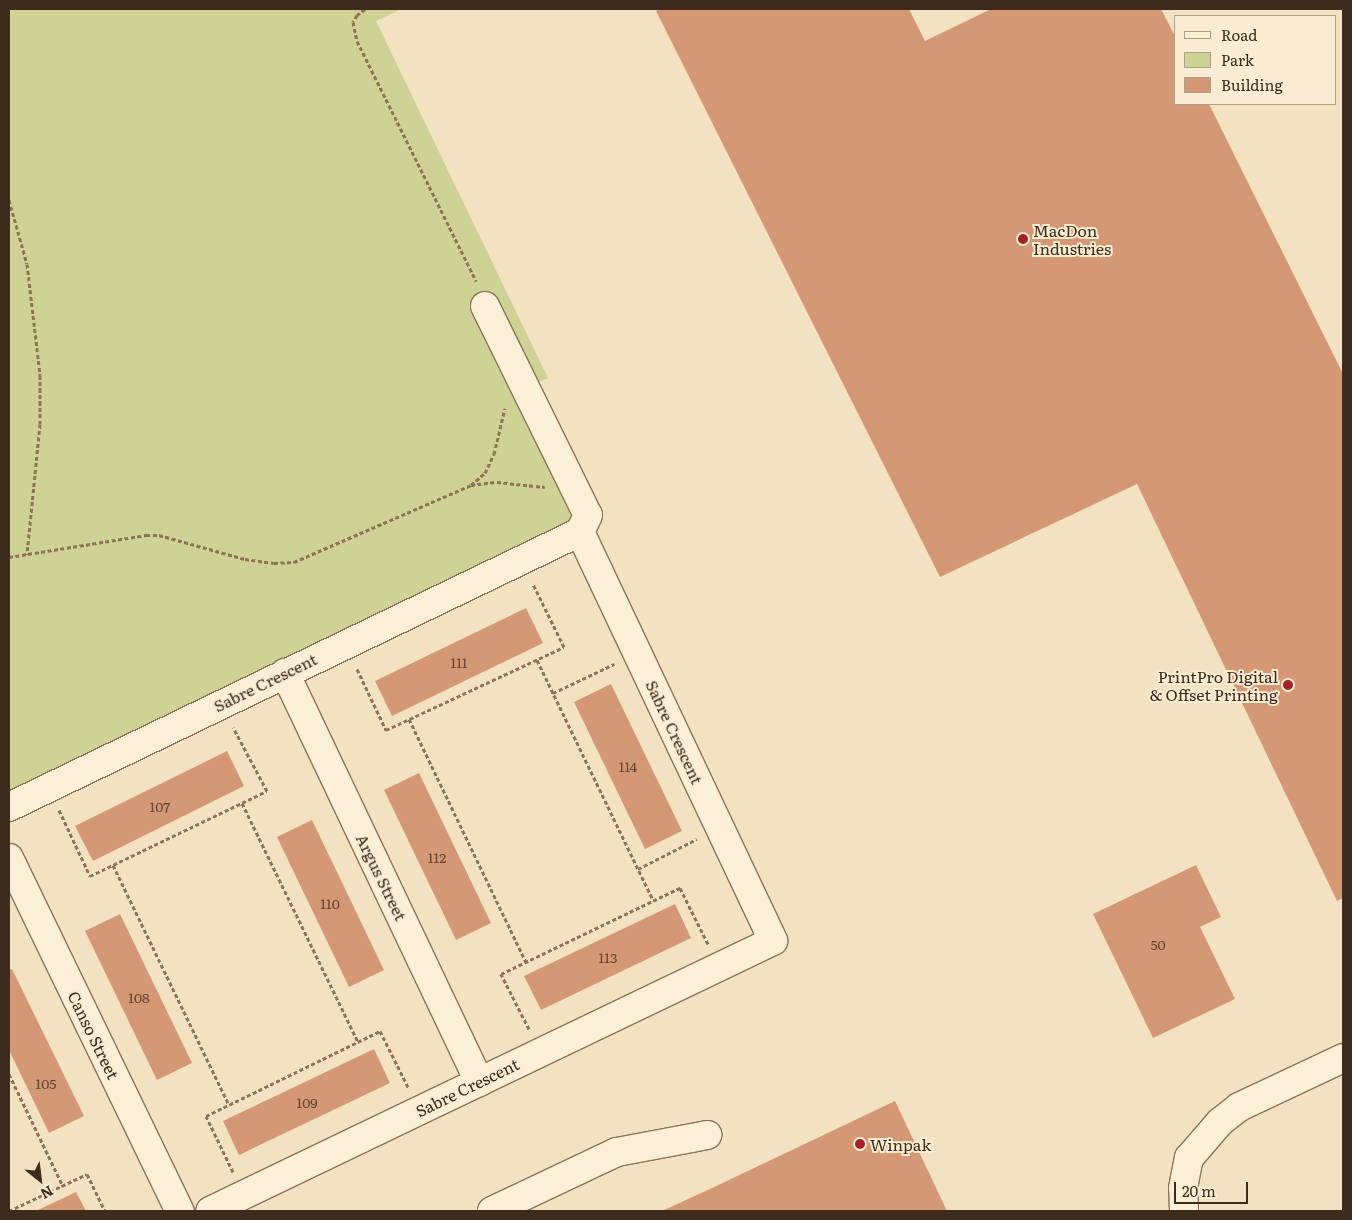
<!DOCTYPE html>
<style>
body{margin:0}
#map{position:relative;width:1352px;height:1220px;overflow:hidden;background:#f3e2c2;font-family:Literata,serif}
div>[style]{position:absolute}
.green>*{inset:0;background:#ced295}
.building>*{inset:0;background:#d59874}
.path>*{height:3px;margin-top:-1.5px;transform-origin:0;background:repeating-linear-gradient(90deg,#8f7257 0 4px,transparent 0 6.5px)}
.roads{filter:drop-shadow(1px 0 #8f7257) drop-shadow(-1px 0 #8f7257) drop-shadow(0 1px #8f7257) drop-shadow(0 -1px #8f7257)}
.minor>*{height:28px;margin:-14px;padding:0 14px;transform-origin:14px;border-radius:14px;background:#fcefd7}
.dots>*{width:14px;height:14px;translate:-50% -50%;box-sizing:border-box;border:2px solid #f9ecd3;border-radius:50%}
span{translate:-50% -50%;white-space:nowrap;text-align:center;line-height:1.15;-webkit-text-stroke:4px #f9ecd3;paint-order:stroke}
.number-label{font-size:14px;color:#634633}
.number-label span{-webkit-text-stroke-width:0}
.poi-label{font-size:16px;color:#3d2b1d}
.left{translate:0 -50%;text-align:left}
.right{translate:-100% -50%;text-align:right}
.street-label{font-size:16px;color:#3d2b1d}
.frame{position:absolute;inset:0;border:10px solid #3d2b1d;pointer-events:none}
.legend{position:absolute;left:1174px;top:15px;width:162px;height:90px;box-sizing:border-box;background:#f9ecd3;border:1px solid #ae9f8a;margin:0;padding:6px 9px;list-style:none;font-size:15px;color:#3d2b1d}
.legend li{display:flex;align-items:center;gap:10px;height:25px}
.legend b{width:25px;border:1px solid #ae9f8a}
.north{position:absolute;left:15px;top:1155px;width:50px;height:50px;-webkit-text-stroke:4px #f9ecd3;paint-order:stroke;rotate:151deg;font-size:14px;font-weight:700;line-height:20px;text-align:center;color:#3d2b1d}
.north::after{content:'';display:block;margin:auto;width:18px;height:22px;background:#3d2b1d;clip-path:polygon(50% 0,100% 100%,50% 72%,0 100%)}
.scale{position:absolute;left:1174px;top:1182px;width:74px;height:22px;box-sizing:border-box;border:2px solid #3d2b1d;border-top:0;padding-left:6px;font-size:15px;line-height:18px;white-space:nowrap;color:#3d2b1d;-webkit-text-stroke:4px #f9ecd3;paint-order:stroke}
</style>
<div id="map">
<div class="green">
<div style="clip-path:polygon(9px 9px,401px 9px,376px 21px,548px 378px,525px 388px,588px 515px,9px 807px)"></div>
</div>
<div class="building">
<div style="clip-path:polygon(660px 9px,909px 9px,925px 41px,991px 9px,1161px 9px,1176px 38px,1176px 104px,1209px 104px,1343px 374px,1343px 898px,1337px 901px,1137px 484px,940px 577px,656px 11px)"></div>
<div style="clip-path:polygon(526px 608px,543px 643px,392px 716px,375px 681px)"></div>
<div style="clip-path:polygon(611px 684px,682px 831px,645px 849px,574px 702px)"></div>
<div style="clip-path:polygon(227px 751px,244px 786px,93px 861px,75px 826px)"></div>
<div style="clip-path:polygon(419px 773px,491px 923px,456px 940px,384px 790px)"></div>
<div style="clip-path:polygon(312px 820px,384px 970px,349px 987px,277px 837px)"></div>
<div style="clip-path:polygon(1196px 865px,1221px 917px,1200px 927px,1235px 999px,1153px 1038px,1093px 914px)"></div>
<div style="clip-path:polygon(675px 904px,691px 938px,541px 1010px,524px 976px)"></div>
<div style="clip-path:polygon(120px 914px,192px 1063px,157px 1080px,85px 931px)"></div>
<div style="clip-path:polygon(12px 969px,84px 1116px,49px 1133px,9px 1050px,9px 970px)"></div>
<div style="clip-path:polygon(374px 1049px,390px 1083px,239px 1155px,223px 1121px)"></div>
<div style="clip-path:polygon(895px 1101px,947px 1211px,662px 1211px,712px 1188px)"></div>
<div style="clip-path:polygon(76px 1192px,86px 1211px,36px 1211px)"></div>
</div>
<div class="path">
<div style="left:365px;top:9px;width:10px;rotate:143deg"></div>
<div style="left:357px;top:15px;width:8px;rotate:120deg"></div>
<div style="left:353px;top:22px;width:19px;rotate:78deg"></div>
<div style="left:357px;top:41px;width:268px;rotate:63.6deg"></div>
<div style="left:9px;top:200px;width:66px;rotate:74.3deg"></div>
<div style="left:27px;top:264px;width:112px;rotate:83.3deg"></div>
<div style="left:40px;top:375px;width:49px;rotate:90deg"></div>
<div style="left:40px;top:424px;width:131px;rotate:95.7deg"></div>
<div style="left:471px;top:485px;width:18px;rotate:-41deg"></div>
<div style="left:485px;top:473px;width:21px;rotate:-65deg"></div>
<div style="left:494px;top:454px;width:47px;rotate:-76.6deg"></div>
<div style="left:9px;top:557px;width:139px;rotate:-9.1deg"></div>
<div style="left:146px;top:535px;width:13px"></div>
<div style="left:159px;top:535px;width:89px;rotate:15.6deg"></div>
<div style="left:245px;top:559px;width:29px;rotate:8deg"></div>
<div style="left:274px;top:563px;width:20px;rotate:-3deg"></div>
<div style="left:294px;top:562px;width:193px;rotate:-23.5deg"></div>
<div style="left:471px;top:485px;width:26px;rotate:-7deg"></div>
<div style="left:497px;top:482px;width:48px;rotate:5.9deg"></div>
<div style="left:537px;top:660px;width:267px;rotate:64.2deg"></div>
<div style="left:357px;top:669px;width:68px;rotate:64.6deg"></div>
<div style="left:386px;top:730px;width:196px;rotate:-25deg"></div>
<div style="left:564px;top:647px;width:70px;rotate:-116.2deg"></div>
<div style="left:553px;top:693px;width:68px;rotate:-25.4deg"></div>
<div style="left:409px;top:719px;width:270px;rotate:64.3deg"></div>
<div style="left:242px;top:803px;width:266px;rotate:64.1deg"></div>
<div style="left:59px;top:810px;width:73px;rotate:64.8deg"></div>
<div style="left:90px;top:876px;width:196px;rotate:-25.7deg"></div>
<div style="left:267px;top:791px;width:72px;rotate:-118deg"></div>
<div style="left:113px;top:865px;width:267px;rotate:64.2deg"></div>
<div style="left:638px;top:869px;width:66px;rotate:-27deg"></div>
<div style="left:529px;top:1029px;width:62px;rotate:-117deg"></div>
<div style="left:501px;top:974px;width:199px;rotate:-25.7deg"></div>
<div style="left:680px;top:888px;width:63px;rotate:63.4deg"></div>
<div style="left:9px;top:1074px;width:124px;rotate:64.3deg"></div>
<div style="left:233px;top:1172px;width:62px;rotate:-115.7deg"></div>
<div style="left:206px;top:1116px;width:194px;rotate:-26deg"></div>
<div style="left:380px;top:1031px;width:63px;rotate:63.4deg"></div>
<div style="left:9px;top:1211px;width:86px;rotate:-25.4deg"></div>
<div style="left:87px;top:1174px;width:41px;rotate:64.1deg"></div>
</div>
<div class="roads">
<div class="minor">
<div style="left:485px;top:306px;width:233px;rotate:63.8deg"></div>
<div style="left:588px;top:515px;width:19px;rotate:115deg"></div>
<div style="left:285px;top:673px;width:453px;rotate:64.6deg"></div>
<div style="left:9px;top:807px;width:634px;rotate:-25.72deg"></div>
<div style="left:580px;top:532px;width:452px;rotate:64.7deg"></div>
<div style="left:773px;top:941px;width:624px;rotate:154.38deg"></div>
<div style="left:9px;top:858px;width:392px;rotate:64.2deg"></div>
<div style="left:492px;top:1211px;width:138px;rotate:-25.3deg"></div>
<div style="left:617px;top:1152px;width:92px;rotate:-10.7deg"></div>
<div style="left:1184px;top:1211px;width:23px;rotate:-92deg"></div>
<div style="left:1183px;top:1188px;width:31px;rotate:-79deg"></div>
<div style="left:1189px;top:1158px;width:48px;rotate:-49.3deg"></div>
<div style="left:1220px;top:1122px;width:24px;rotate:-38deg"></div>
<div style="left:1239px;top:1107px;width:115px;rotate:-25.2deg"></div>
</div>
</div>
<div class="dots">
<div style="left:1023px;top:239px;background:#a52027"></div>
<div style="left:1288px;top:685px;background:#a52027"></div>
<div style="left:860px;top:1144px;background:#a52027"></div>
</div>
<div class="number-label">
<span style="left:459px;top:662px">111</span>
<span style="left:628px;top:766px">114</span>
<span style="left:160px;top:806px">107</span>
<span style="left:437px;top:857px">112</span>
<span style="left:330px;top:903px">110</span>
<span style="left:1158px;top:944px">50</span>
<span style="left:608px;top:957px">113</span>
<span style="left:139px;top:997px">108</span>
<span style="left:46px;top:1083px">105</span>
<span style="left:307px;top:1102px">109</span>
</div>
<div class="poi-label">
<span class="left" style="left:1033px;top:239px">MacDon<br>Industries</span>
<span class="right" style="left:1278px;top:685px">PrintPro Digital<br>&amp; Offset Printing</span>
<span class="left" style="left:870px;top:1144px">Winpak</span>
</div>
<div class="street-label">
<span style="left:265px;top:682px;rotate:-26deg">Sabre Crescent</span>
<span style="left:675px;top:732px;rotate:65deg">Sabre Crescent</span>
<span style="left:382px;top:877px;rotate:64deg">Argus Street</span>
<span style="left:94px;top:1035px;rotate:64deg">Canso Street</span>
<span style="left:467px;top:1087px;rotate:-26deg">Sabre Crescent</span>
</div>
<div class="frame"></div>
<ul class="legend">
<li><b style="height:6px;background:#fcefd7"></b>Road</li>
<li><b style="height:14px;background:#ced295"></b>Park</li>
<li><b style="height:14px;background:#d59874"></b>Building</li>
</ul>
<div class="north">N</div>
<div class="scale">20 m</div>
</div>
